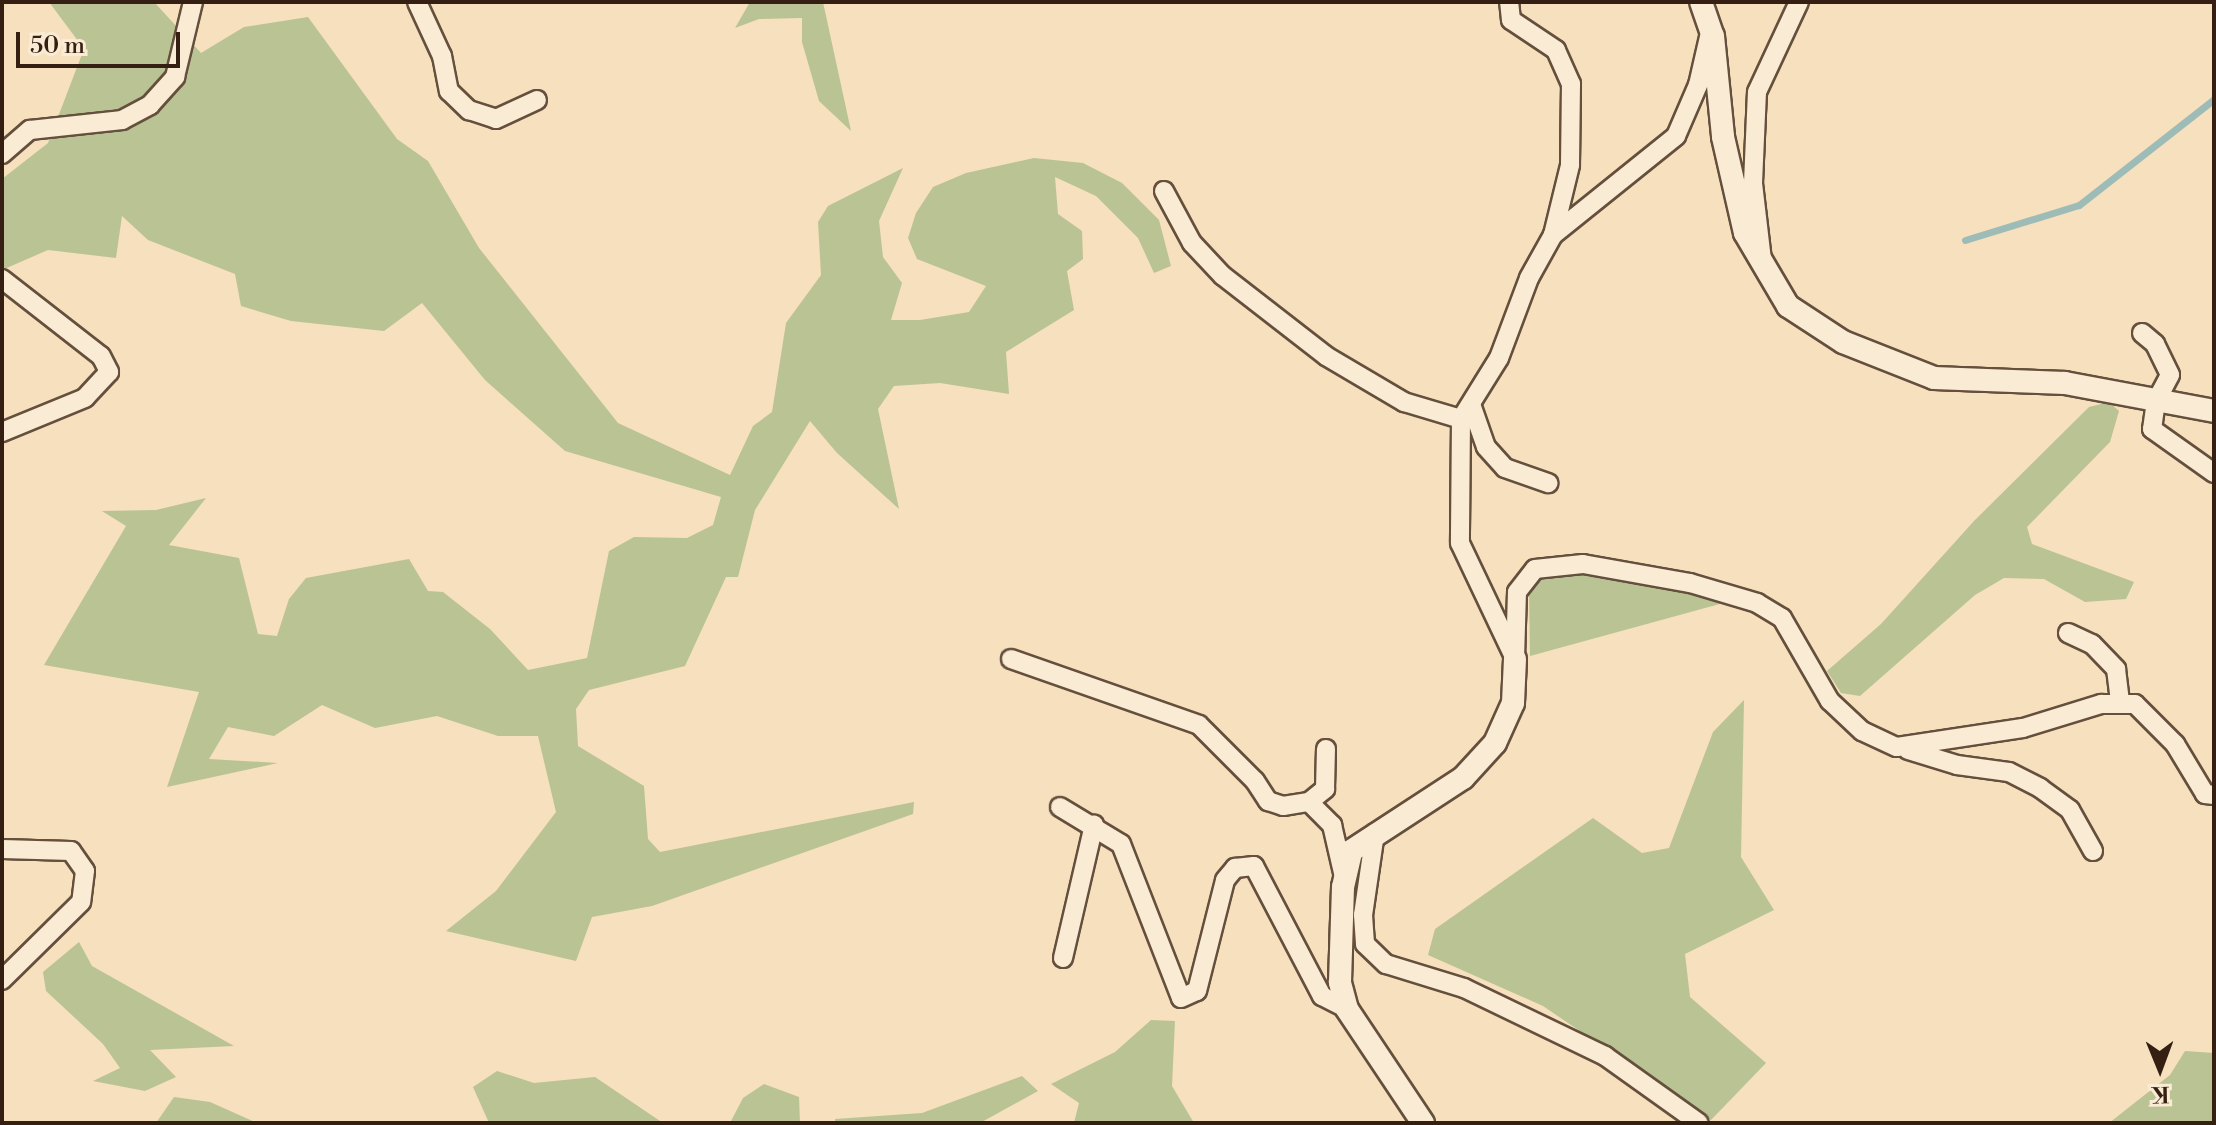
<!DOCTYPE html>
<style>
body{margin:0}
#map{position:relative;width:2216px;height:1125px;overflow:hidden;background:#f6e0bd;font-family:"Libre Bodoni",serif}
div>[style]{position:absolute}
.green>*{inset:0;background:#bac393}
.stream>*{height:7px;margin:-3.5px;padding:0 3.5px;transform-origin:3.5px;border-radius:3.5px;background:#9ebcb7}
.roads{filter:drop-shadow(2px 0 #654f3d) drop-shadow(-2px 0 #654f3d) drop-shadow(0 2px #654f3d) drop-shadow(0 -2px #654f3d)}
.minor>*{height:18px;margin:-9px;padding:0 9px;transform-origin:9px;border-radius:9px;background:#f9ebd4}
.tertiary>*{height:22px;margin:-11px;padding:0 11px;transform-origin:11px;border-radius:11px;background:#f9ebd4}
span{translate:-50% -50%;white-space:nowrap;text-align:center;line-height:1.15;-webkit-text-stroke:6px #f9ebd4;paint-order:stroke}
.frame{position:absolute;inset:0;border:4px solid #351f12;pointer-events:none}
.north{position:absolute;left:2120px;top:1029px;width:80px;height:80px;-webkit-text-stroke:6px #f9ebd4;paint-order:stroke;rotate:179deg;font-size:22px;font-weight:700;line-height:32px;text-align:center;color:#351f12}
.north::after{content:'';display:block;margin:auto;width:28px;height:36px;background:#351f12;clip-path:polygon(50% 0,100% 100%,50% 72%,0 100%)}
.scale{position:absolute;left:16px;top:32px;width:164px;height:36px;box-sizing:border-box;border:4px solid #351f12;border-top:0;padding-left:10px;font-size:24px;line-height:28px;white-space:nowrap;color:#351f12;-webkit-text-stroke:6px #f9ebd4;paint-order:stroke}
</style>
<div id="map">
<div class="green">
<div style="clip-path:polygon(49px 2px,154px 2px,201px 53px,244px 27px,308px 17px,397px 139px,428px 161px,479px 248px,618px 423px,730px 475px,753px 426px,772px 412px,786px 323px,821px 275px,818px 222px,828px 206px,903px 168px,879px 221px,883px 257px,902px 283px,891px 320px,920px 320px,969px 312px,986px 286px,917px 259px,908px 238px,916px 213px,933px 187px,966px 173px,1034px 158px,1083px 163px,1122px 183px,1159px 220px,1171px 266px,1154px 273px,1138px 238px,1096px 196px,1055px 177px,1058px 214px,1082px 231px,1083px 259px,1067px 271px,1074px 310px,1006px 352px,1009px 394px,940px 383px,894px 386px,878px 409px,899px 509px,837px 453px,810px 421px,755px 510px,738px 577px,726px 577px,685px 666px,589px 690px,576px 709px,578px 746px,644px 786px,648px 839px,660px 852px,914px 802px,913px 814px,652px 906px,592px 917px,576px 961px,446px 931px,496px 891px,556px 812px,538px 736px,498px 736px,437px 716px,375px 728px,322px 705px,274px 736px,228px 727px,209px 759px,278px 763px,167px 787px,199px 692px,44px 665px,126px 526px,102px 511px,156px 510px,206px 498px,169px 545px,239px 558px,258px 634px,277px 636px,289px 599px,306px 578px,409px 559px,428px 591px,443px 592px,490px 629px,528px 670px,587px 658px,609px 551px,634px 537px,687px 538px,713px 525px,721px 497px,565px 451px,485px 380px,422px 303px,384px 331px,291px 321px,241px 306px,235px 274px,148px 240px,122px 216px,116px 258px,48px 250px,2px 270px,2px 179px,48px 143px,84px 49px)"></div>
<div style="clip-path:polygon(750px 2px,823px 2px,851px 131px,819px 101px,802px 42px,802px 18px,759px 19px,735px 28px)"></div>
<div style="clip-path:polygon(2109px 402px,2119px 411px,2110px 442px,2027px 527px,2032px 544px,2134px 582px,2126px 599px,2085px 602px,2044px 579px,2004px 578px,1975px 595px,1860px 696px,1841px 693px,1827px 671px,1881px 624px,1974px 521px,2089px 407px)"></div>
<div style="clip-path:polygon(1581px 575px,1688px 592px,1727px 602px,1530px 656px,1529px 592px,1544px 577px)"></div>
<div style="clip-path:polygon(1744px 700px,1741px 857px,1774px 910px,1685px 954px,1690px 997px,1766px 1063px,1711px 1120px,1543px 1006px,1428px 955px,1435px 929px,1593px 818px,1642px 853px,1669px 848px,1713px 732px)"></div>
<div style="clip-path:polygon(79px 942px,92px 966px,234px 1046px,150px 1050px,176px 1077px,145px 1091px,93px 1081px,120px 1068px,103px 1044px,46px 991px,43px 972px)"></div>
<div style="clip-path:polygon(1151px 1020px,1175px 1021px,1172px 1086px,1194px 1123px,1074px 1123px,1079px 1103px,1051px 1084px,1115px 1052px)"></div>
<div style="clip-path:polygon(2185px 1051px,2214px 1053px,2214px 1123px,2109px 1123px,2170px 1075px)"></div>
<div style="clip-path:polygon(497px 1071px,534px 1083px,595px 1077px,663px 1123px,489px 1123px,473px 1087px)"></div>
<div style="clip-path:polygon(1022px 1076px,1038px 1091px,980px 1123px,835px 1123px,835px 1119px,922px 1113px)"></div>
<div style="clip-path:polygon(764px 1084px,799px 1097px,800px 1123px,730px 1123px,743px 1098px)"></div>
<div style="clip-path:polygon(174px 1097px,210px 1102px,257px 1123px,156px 1123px)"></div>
</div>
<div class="stream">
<div style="left:1965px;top:240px;width:119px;rotate:-17.1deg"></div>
<div style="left:2079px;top:205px;width:172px;rotate:-38.1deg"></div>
</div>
<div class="roads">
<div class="minor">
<div style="left:417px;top:2px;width:60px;rotate:65.2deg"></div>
<div style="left:442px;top:56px;width:36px;rotate:79deg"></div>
<div style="left:449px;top:91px;width:28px;rotate:44deg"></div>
<div style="left:469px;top:110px;width:28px;rotate:18deg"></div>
<div style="left:496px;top:119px;width:45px;rotate:-24.9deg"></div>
<div style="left:2px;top:154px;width:37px;rotate:-41deg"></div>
<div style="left:30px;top:130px;width:93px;rotate:-6.2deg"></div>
<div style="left:122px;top:120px;width:32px;rotate:-28deg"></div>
<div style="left:150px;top:105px;width:38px;rotate:-48deg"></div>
<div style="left:175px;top:77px;width:77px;rotate:-76.5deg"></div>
<div style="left:1164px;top:191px;width:59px;rotate:61.7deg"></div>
<div style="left:1192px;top:243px;width:45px;rotate:46.8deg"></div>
<div style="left:1223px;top:276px;width:130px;rotate:37.8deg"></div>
<div style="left:1326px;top:356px;width:91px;rotate:30.5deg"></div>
<div style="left:1404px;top:402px;width:59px;rotate:16.6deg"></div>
<div style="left:1461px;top:419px;width:72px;rotate:-58.1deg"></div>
<div style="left:1499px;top:358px;width:85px;rotate:-69.4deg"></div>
<div style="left:1529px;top:278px;width:49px;rotate:-60.8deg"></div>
<div style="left:1553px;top:235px;width:72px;rotate:-76.3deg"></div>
<div style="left:1570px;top:165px;width:81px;rotate:-89.3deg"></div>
<div style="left:1571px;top:84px;width:37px;rotate:-114deg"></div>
<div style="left:1556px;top:50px;width:54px;rotate:-146.3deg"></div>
<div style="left:1511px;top:20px;width:18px;rotate:-96deg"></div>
<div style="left:1553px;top:235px;width:158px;rotate:-38.8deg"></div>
<div style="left:1676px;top:136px;width:56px;rotate:-66.7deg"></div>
<div style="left:1698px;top:85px;width:49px;rotate:-77.1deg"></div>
<div style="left:1762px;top:260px;width:78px;rotate:-96.7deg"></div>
<div style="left:1753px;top:183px;width:91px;rotate:-87.5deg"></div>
<div style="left:1757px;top:92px;width:99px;rotate:-65deg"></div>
<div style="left:2px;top:279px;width:125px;rotate:37.9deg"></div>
<div style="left:101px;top:356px;width:18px;rotate:63deg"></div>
<div style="left:109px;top:372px;width:35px;rotate:133deg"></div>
<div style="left:85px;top:398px;width:90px;rotate:157.7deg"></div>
<div style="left:2142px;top:333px;width:17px;rotate:40deg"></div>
<div style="left:2155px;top:344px;width:34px;rotate:64deg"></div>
<div style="left:2170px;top:375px;width:30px;rotate:118deg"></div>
<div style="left:2156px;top:401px;width:28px;rotate:98deg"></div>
<div style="left:2152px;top:429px;width:76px;rotate:35.4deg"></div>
<div style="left:1472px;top:407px;width:42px;rotate:70.7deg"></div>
<div style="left:1486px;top:447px;width:28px;rotate:48deg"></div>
<div style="left:1505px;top:468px;width:46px;rotate:19.2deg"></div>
<div style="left:1461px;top:419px;width:124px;rotate:90.5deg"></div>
<div style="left:1460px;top:543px;width:128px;rotate:64.6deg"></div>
<div style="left:2068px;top:633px;width:26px;rotate:25deg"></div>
<div style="left:2092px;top:644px;width:35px;rotate:46deg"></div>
<div style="left:2116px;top:669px;width:35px;rotate:83deg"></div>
<div style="left:1011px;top:659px;width:199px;rotate:19.3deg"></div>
<div style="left:1199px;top:725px;width:79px;rotate:45deg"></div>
<div style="left:1255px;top:781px;width:24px;rotate:57deg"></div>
<div style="left:1268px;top:801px;width:16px;rotate:18deg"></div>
<div style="left:1283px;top:806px;width:26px;rotate:-9deg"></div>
<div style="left:1309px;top:802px;width:33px;rotate:45deg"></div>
<div style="left:1332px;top:825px;width:53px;rotate:77deg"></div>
<div style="left:1515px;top:659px;width:67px;rotate:-88.3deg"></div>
<div style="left:1517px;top:592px;width:29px;rotate:-52deg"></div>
<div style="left:1535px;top:569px;width:48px;rotate:-5.9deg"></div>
<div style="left:1583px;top:564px;width:109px;rotate:10.1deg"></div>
<div style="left:1690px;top:583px;width:70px;rotate:16.6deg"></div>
<div style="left:1757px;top:603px;width:29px;rotate:31deg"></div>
<div style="left:1782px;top:618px;width:96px;rotate:60deg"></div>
<div style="left:1830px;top:701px;width:44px;rotate:43.2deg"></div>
<div style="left:1862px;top:731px;width:38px;rotate:25deg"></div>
<div style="left:1897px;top:747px;width:127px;rotate:-8.6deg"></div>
<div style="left:2023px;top:728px;width:82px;rotate:-17.1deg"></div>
<div style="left:2101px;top:704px;width:34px"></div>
<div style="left:2135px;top:704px;width:57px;rotate:45deg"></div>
<div style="left:2175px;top:744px;width:58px;rotate:59deg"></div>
<div style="left:2205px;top:794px;width:9px;rotate:6deg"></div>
<div style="left:1908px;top:750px;width:51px;rotate:17deg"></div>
<div style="left:1957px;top:765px;width:52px;rotate:7.7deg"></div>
<div style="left:2009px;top:772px;width:35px;rotate:27deg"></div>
<div style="left:2040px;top:788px;width:37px;rotate:36deg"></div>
<div style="left:2070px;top:810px;width:47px;rotate:60.7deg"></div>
<div style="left:1309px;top:802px;width:21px;rotate:-39deg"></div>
<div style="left:1325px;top:789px;width:40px;rotate:-88.6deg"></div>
<div style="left:1060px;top:807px;width:71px;rotate:31.2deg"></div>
<div style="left:1121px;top:844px;width:165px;rotate:68.7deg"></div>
<div style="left:1181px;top:998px;width:17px;rotate:-24deg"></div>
<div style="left:1197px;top:991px;width:114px;rotate:-75.8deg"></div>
<div style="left:1225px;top:880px;width:16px;rotate:-50deg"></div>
<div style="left:1235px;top:868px;width:19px;rotate:-6deg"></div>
<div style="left:1254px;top:866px;width:147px;rotate:62.4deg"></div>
<div style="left:1322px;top:996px;width:28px;rotate:27deg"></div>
<div style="left:1375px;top:833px;width:83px;rotate:98.3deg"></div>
<div style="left:1363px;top:915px;width:29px;rotate:86deg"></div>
<div style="left:1365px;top:944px;width:29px;rotate:44deg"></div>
<div style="left:1386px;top:964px;width:82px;rotate:17.1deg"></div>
<div style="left:1464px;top:988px;width:157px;rotate:25.7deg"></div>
<div style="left:1605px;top:1056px;width:115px;rotate:35.5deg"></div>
<div style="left:2px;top:849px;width:69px;rotate:1.7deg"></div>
<div style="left:71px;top:851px;width:24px;rotate:55deg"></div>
<div style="left:85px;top:871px;width:31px;rotate:97deg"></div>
<div style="left:81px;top:902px;width:111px;rotate:135.4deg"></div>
<div style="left:1063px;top:958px;width:137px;rotate:-76.9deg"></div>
</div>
<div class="tertiary">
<div style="left:1701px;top:2px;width:36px;rotate:71deg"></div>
<div style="left:1713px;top:36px;width:101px;rotate:84.3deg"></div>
<div style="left:1723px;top:137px;width:98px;rotate:77.1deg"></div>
<div style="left:1745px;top:233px;width:85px;rotate:59.5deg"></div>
<div style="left:1788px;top:306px;width:66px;rotate:33.2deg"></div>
<div style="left:1843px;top:342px;width:98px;rotate:21.6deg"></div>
<div style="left:1934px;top:378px;width:131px;rotate:2.2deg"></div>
<div style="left:2065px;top:383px;width:152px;rotate:10.6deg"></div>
<div style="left:1423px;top:1123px;width:137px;rotate:-123.7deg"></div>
<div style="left:1347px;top:1009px;width:28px;rotate:-105deg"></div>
<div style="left:1340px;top:982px;width:95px;rotate:-88.2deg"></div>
<div style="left:1343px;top:887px;width:37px;rotate:-77deg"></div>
<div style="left:1351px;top:851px;width:134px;rotate:-33.1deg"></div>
<div style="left:1463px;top:778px;width:47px;rotate:-47.6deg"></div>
<div style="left:1495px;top:743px;width:44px;rotate:-65.8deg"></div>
<div style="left:1513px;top:703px;width:44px;rotate:-87.4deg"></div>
</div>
</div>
<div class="frame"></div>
<div class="north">K</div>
<div class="scale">50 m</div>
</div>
